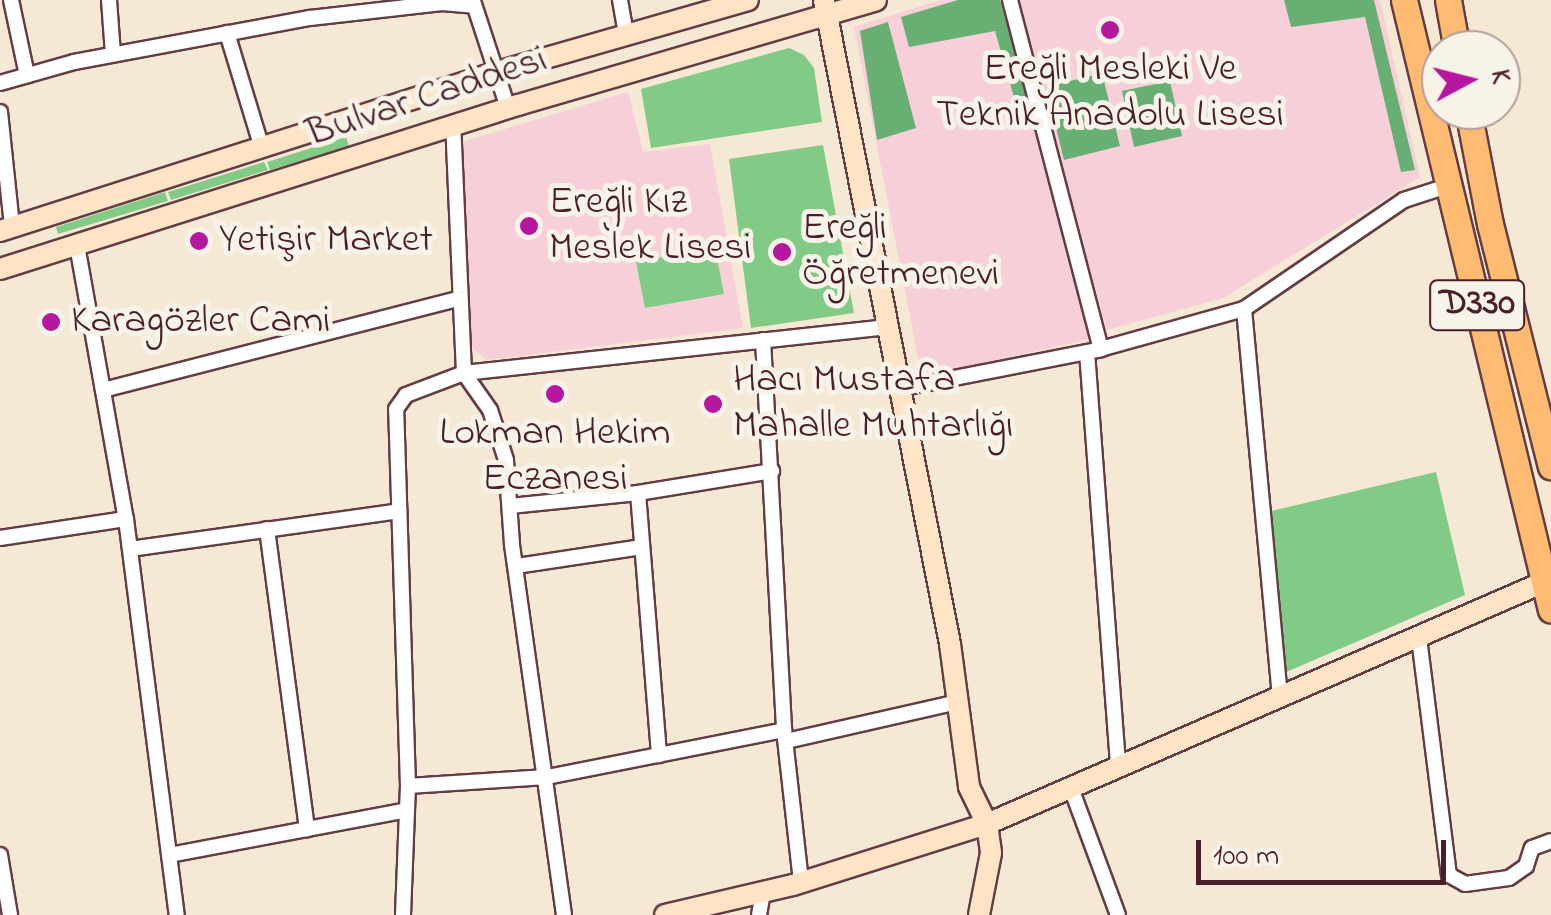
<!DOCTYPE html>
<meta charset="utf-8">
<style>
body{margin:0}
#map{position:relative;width:1551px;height:915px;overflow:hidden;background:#f5e8d4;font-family:"Indie Flower",sans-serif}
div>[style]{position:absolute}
.built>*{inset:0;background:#f6cfd8}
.green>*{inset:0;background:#81cb87}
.forest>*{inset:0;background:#68af74}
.roads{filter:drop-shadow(2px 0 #643d44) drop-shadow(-2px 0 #643d44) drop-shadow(0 2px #643d44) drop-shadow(0 -2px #643d44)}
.street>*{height:14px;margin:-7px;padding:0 7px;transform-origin:7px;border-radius:7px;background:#fff}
.secondary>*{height:20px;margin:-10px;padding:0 10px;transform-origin:10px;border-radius:10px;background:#ffe4c6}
.highway>*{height:25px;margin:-12.5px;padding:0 12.5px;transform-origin:12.5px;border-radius:12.5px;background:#ffbb71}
.dots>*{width:28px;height:28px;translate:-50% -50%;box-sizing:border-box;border:5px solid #f7f3e8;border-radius:50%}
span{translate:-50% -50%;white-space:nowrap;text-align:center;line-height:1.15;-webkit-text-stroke:10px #f7f3e8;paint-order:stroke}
.shield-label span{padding:2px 8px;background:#f7f3e8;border:2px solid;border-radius:8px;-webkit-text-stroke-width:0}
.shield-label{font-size:38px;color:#4a1f2b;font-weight:700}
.poi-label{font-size:40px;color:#4a1f2b}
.left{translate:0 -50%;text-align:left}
.street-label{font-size:40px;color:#4a1f2b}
.north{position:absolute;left:1421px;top:30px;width:100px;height:100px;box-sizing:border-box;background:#f7f3e8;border:2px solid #b29e9c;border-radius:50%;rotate:83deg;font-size:28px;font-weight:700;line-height:40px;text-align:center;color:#4a1f2b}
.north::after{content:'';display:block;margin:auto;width:35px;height:45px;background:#b5179e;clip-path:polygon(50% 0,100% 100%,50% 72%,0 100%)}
.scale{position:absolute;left:1196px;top:840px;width:250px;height:45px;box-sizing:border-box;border:5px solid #4a1f2b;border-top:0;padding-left:12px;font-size:30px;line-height:35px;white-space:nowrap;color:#4a1f2b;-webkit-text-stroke:8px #f7f3e8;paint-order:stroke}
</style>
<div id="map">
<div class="built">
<div style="clip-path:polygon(941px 0,1003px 0,1094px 338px,929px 375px,919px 363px,854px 27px)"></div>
<div style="clip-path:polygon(1015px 0,1380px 0,1420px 177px,1223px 298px,1107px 330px)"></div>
<div style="clip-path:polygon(628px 92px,643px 152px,710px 144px,743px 328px,487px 360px,468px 345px,462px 142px)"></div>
</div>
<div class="green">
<div style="clip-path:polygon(789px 48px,804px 55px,814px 68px,822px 122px,651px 148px,641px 89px)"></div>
<div style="clip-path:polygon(346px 137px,349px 146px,270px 170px,267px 162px)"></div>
<div style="clip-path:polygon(823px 145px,854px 313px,751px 328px,729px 159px)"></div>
<div style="clip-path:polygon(264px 162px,268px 170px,171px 200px,168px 192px)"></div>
<div style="clip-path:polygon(165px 192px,168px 201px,58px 234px,56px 227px)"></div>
<div style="clip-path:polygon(715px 248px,724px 294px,645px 308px,636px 262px)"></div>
<div style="clip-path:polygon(1436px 472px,1465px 595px,1284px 673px,1267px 512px)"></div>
</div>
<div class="forest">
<div style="clip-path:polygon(958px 0,1000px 0,1033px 114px,1020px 118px,995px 31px,909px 47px,901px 17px)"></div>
<div style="clip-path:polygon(1284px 0,1374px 0,1415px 170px,1401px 172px,1365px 17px,1291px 27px)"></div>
<div style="clip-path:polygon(888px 22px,916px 128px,877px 140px,860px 31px)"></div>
<div style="clip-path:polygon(1102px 73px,1120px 146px,1064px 160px,1046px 87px)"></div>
<div style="clip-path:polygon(1170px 81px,1182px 136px,1134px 147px,1122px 91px)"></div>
</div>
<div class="roads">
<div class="street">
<div style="left:11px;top:0;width:77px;rotate:78deg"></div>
<div style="left:109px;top:0;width:54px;rotate:85.8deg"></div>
<div style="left:620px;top:0;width:36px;rotate:80deg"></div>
<div style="left:1010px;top:0;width:361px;rotate:75.4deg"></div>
<div style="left:473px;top:1px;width:113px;rotate:71.9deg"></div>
<div style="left:227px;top:33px;width:120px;rotate:73.1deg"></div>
<div style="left:0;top:83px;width:77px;rotate:-15.8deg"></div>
<div style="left:74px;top:62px;width:240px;rotate:-10.6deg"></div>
<div style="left:310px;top:18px;width:133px;rotate:-6.5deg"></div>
<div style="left:442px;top:3px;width:32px;rotate:5deg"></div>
<div style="left:0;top:112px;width:116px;rotate:84deg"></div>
<div style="left:77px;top:245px;width:278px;rotate:79.9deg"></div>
<div style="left:126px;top:519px;width:399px;rotate:82.7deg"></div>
<div style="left:1244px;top:309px;width:391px;rotate:84.7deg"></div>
<div style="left:763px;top:340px;width:391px;rotate:86.9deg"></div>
<div style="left:784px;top:730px;width:153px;rotate:83.6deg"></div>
<div style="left:1087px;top:352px;width:417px;rotate:85.7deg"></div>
<div style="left:903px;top:388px;width:198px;rotate:-11.1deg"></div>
<div style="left:1097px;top:350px;width:153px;rotate:-15.6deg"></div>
<div style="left:1244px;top:309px;width:194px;rotate:-34.3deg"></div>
<div style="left:1404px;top:200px;width:45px;rotate:-18deg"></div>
<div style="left:103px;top:390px;width:366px;rotate:-14.4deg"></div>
<div style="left:638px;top:493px;width:263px;rotate:85.4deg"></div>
<div style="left:510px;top:506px;width:129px;rotate:-5.8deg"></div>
<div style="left:638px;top:493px;width:136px;rotate:-9.3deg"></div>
<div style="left:267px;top:529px;width:303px;rotate:82.4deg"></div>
<div style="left:0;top:538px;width:127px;rotate:-8.6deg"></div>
<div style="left:130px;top:549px;width:272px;rotate:-8deg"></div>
<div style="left:516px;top:566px;width:127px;rotate:-8.6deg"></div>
<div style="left:1419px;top:638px;width:239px;rotate:82.8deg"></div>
<div style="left:1449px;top:875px;width:18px;rotate:29deg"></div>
<div style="left:1465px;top:884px;width:44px;rotate:-7.8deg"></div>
<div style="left:1509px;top:878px;width:21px;rotate:-35deg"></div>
<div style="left:1526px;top:866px;width:19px;rotate:-72deg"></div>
<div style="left:1532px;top:848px;width:20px;rotate:-20deg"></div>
<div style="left:786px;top:741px;width:176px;rotate:-12.8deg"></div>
<div style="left:408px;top:786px;width:139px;rotate:-3.7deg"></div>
<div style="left:547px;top:777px;width:242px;rotate:-11.2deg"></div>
<div style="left:1071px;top:788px;width:135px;rotate:69.7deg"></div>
<div style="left:0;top:855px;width:61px;rotate:80.5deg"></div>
<div style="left:169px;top:855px;width:242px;rotate:-10.7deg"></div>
<div style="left:403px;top:915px;width:129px;rotate:-87.8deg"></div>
<div style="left:408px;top:786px;width:377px;rotate:-91.8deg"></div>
<div style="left:396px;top:409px;width:17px;rotate:-54deg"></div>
<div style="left:406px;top:395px;width:62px;rotate:-20.8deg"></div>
<div style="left:464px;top:373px;width:247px;rotate:-92.5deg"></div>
<div style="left:564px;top:915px;width:375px;rotate:-98deg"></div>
<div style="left:512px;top:544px;width:84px;rotate:-94.1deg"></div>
<div style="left:506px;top:460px;width:52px;rotate:-107.7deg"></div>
<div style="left:490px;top:410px;width:45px;rotate:-125.1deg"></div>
<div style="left:464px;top:373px;width:424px;rotate:-6.2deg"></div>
<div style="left:759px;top:915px;width:23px;rotate:-80deg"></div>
</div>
<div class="secondary">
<div style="left:824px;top:0;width:656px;rotate:78.93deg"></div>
<div style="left:950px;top:644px;width:144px;rotate:82.4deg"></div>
<div style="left:969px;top:787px;width:41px;rotate:64.1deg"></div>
<div style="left:987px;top:824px;width:29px;rotate:82deg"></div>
<div style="left:991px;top:853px;width:63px;rotate:101deg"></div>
<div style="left:0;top:231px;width:522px;rotate:-17.74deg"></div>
<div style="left:497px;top:72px;width:261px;rotate:-16deg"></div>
<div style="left:0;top:269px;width:543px;rotate:-17.57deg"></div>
<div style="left:518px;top:105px;width:373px;rotate:-16.3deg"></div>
<div style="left:665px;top:915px;width:131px;rotate:-13.2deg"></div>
<div style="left:793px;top:885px;width:203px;rotate:-17.5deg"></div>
<div style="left:987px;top:824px;width:615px;rotate:-23.48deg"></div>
</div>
<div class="highway">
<div style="left:1404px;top:0;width:627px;rotate:76.45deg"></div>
<div style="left:1448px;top:0;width:51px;rotate:79.8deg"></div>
<div style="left:1468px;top:110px;width:116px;rotate:79.1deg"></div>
<div style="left:1490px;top:224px;width:250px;rotate:75.9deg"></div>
</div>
</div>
<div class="dots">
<div style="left:1110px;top:30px;background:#b5179e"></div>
<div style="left:529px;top:226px;background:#b5179e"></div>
<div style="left:199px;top:241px;background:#b5179e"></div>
<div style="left:782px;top:252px;background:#b5179e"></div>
<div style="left:51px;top:322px;background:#b5179e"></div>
<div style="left:555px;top:394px;background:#b5179e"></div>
<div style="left:713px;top:404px;background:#b5179e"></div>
</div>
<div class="shield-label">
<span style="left:1477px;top:305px">D330</span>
</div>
<div class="poi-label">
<span style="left:1110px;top:93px">Ereğli Mesleki Ve<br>Teknik Anadolu Lisesi</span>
<span class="left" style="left:549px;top:226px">Ereğli Kız<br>Meslek Lisesi</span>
<span class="left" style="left:802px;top:252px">Ereğli<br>Öğretmenevi</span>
<span class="left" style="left:219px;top:241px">Yetişir Market</span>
<span class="left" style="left:71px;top:322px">Karagözler Cami</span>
<span class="left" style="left:733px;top:404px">Hacı Mustafa<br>Mahalle Muhtarlığı</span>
<span style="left:555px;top:457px">Lokman Hekim<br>Eczanesi</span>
</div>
<div class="street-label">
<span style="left:427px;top:98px;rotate:-18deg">Bulvar Caddesi</span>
</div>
<div class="north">K</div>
<div class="scale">100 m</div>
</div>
